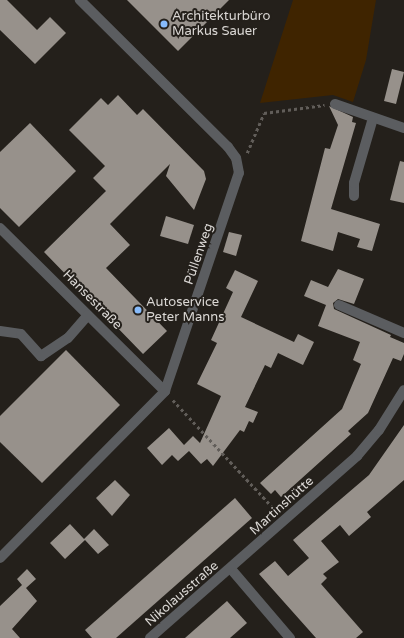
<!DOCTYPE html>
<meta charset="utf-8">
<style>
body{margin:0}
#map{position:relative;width:404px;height:638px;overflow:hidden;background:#24201b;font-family:"Varela Round",sans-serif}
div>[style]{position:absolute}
.green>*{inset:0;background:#3f2400}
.building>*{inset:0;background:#97918b}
.path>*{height:2.5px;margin-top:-1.25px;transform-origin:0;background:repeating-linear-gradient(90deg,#615d59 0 3px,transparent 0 6px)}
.minor>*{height:10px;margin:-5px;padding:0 5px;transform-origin:5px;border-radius:5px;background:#5b5d60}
.dots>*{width:11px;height:11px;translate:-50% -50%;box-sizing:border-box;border:2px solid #24201b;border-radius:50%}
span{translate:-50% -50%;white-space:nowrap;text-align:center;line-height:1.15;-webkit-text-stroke:4px #24201b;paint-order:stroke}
.poi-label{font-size:13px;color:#dad7d4}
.left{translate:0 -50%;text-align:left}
.street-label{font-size:13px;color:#dad7d4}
</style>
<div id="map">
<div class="green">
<div style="clip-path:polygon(293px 0,376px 0,366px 60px,353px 102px,333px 95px,260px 103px)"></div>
</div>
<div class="building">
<div style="clip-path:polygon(0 0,7px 0,37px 30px,50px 17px,66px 33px,35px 64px,0 30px)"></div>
<div style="clip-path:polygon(127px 0,229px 0,178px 51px)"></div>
<div style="clip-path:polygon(392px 69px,404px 72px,396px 104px,384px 101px)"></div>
<div style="clip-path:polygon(118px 95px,137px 115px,143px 109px,204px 171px,206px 179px,194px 210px,166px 176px,170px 164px,110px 224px,130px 245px,106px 268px,167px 331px,143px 354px,44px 252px,106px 191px,93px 178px,105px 166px,69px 130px,101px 98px,108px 105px)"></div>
<div style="clip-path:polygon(329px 106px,353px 117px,352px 122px,356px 123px,331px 209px,380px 224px,372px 251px,357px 247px,360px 239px,338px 232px,333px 251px,301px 241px,325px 148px,330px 149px,338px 125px)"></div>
<div style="clip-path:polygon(30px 123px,76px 171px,19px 227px,0 208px,0 152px)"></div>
<div style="clip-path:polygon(400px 161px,404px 162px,404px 203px,390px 200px)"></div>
<div style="clip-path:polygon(166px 216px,194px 225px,188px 244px,160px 236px)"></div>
<div style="clip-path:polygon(229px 232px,242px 235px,236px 256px,223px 252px)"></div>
<div style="clip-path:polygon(338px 269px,364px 279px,354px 304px,338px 299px,333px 303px,334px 309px,391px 335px,390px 337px,404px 343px,404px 354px,401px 361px,393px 358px,368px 413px,348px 431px,351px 434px,281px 497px,275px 490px,271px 494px,260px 483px,342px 409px,361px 364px,353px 360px,360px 342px,318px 326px,326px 305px,304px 296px,311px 280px,328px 287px)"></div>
<div style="clip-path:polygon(235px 270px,258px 281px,241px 317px,294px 342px,298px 334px,314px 342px,303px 365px,278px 353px,271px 368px,265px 365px,245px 407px,258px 412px,253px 423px,249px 421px,244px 432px,240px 430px,213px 466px,207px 459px,201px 464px,189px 451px,178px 461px,172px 455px,162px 465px,147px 448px,169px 428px,184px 445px,193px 436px,200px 443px,221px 396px,197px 384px,217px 343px,211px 340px,233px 292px,226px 288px)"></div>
<div style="clip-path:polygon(66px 350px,120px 405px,42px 483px,0 442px,0 416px)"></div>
<div style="clip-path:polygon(404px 425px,404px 480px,367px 512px,371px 517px,349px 536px,340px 525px,321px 541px,339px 562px,323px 574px,327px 578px,321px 584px,363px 632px,356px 638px,316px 638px,259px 574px,275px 561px,288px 576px,309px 558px,293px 540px,369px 475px)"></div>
<div style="clip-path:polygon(115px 480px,130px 495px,112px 516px,96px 498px)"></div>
<div style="clip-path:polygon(235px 498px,252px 518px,116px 638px,92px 638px,85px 630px)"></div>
<div style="clip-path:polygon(70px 524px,84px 539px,94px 529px,109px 545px,98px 554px,85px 540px,65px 559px,50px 543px)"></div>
<div style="clip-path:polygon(27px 569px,36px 579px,26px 588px,37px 601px,12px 629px,20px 638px,0 638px,0 606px,22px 585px,17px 579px)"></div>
<div style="clip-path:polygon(227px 601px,247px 623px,230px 638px,185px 638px)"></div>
</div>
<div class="path">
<div style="left:247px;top:153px;width:43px;rotate:-67deg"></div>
<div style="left:264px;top:113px;width:61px;rotate:-7.6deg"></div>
<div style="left:173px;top:400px;width:151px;rotate:47.1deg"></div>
</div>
<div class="minor">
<div style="left:335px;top:104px;width:73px;rotate:19.2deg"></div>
<div style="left:354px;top:196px;width:13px;rotate:-90deg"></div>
<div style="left:354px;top:183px;width:68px;rotate:-73.7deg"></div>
<div style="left:0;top:228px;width:232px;rotate:44.7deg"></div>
<div style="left:339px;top:305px;width:71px;rotate:23.3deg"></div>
<div style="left:0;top:331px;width:21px;rotate:8deg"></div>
<div style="left:21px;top:334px;width:30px;rotate:48deg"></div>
<div style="left:41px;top:356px;width:32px;rotate:-34deg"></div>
<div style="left:68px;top:338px;width:30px;rotate:-49deg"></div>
<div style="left:0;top:558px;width:235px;rotate:-45.3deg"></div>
<div style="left:165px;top:391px;width:230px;rotate:-71.3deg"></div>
<div style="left:239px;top:173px;width:15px;rotate:-101deg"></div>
<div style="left:236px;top:158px;width:14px;rotate:-126deg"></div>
<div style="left:228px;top:147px;width:209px;rotate:-135.2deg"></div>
<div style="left:231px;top:569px;width:91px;rotate:49.5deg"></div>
<div style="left:150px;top:638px;width:276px;rotate:-41.3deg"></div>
<div style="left:357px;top:456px;width:34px;rotate:-50deg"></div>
<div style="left:379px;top:430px;width:47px;rotate:-58deg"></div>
</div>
<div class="dots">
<div style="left:164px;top:24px;background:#87bbfb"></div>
<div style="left:138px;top:310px;background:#87bbfb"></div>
</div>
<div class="poi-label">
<span class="left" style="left:172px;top:24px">Architekturbüro<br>Markus Sauer</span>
<span class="left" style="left:146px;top:310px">Autoservice<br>Peter Manns</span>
</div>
<div class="street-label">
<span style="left:199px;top:254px;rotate:-71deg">Püllenweg</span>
<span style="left:92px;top:300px;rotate:45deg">Hansestraße</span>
<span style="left:282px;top:506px;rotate:-42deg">Martinshütte</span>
<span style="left:182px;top:594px;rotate:-41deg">Nikolausstraße</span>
</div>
</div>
